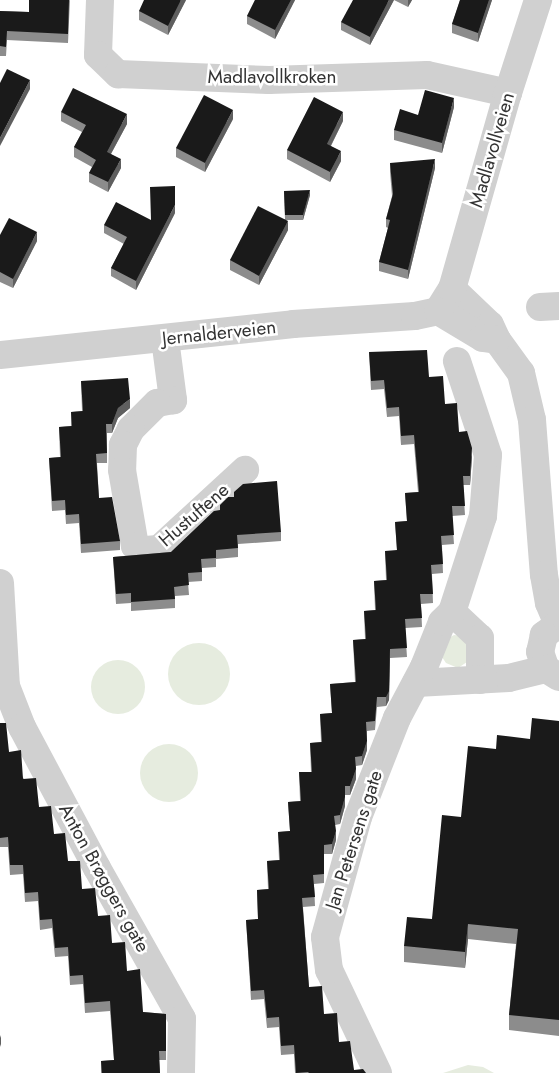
<!DOCTYPE html>
<meta charset="utf-8">
<style>
body{margin:0}
#map{position:relative;width:559px;height:1073px;overflow:hidden;background:#fff;font-family:Jost,sans-serif}
div>[style]{position:absolute}
.green>*{inset:0;background:#e6ecdf}
.round{border-radius:50%}
.minor>*{height:28px;margin:-14px;padding:0 14px;transform-origin:14px;border-radius:14px;background:#d0d0d0}
.tertiary>*{height:28px;margin:-14px;padding:0 14px;transform-origin:14px;border-radius:14px;background:#d0d0d0}
.wall>*{inset:0;background:#8c8c8c}
.shaded-wall>*{inset:0;background:#5f5f5f}
.building>*{inset:0;background:#1a1a1a}
span{translate:-50% -50%;white-space:nowrap;text-align:center;line-height:1.15;-webkit-text-stroke:5px #fff;paint-order:stroke}
.street-label{font-size:19px;color:#333}
</style>
<div id="map">
<div class="green">
<div style="clip-path:polygon(454px 635px,462px 636px,473px 658px,458px 668px,446px 663px,442px 657px,447px 639px)"></div>
<div class="round" style="left:168px;top:643px;width:62px;height:62px"></div>
<div class="round" style="left:91px;top:660px;width:54px;height:54px"></div>
<div class="round" style="left:140px;top:744px;width:58px;height:58px"></div>
<div style="clip-path:polygon(468px 1065px,483px 1067px,494px 1073px,443px 1073px)"></div>
</div>
<div class="minor">
<div style="left:100px;top:0;width:55px;rotate:92.1deg"></div>
<div style="left:98px;top:55px;width:28px;rotate:44deg"></div>
<div style="left:118px;top:74px;width:151px;rotate:2.3deg"></div>
<div style="left:269px;top:80px;width:158px;rotate:-1.8deg"></div>
<div style="left:427px;top:75px;width:83px;rotate:12.5deg"></div>
<div style="left:452px;top:289px;width:52px;rotate:43.5deg"></div>
<div style="left:490px;top:325px;width:17px;rotate:65deg"></div>
<div style="left:497px;top:340px;width:41px;rotate:54deg"></div>
<div style="left:521px;top:373px;width:48px;rotate:76.8deg"></div>
<div style="left:532px;top:420px;width:155px;rotate:85.6deg"></div>
<div style="left:544px;top:575px;width:28px;rotate:80deg"></div>
<div style="left:549px;top:603px;width:23px;rotate:67deg"></div>
<div style="left:540px;top:307px;width:19px;rotate:-3deg"></div>
<div style="left:438px;top:311px;width:52px;rotate:31deg"></div>
<div style="left:483px;top:338px;width:14px;rotate:8deg"></div>
<div style="left:165px;top:339px;width:62px;rotate:82.5deg"></div>
<div style="left:173px;top:400px;width:16px;rotate:169deg"></div>
<div style="left:157px;top:403px;width:37px;rotate:135deg"></div>
<div style="left:131px;top:429px;width:18px;rotate:117deg"></div>
<div style="left:123px;top:445px;width:25px;rotate:92deg"></div>
<div style="left:122px;top:470px;width:77px;rotate:80.3deg"></div>
<div style="left:135px;top:546px;width:11px;rotate:22deg"></div>
<div style="left:145px;top:550px;width:14px;rotate:-4deg"></div>
<div style="left:159px;top:549px;width:117px;rotate:-42.6deg"></div>
<div style="left:0;top:583px;width:103px;rotate:86.7deg"></div>
<div style="left:6px;top:686px;width:44px;rotate:68.7deg"></div>
<div style="left:22px;top:727px;width:160px;rotate:62deg"></div>
<div style="left:97px;top:868px;width:173px;rotate:60.6deg"></div>
<div style="left:182px;top:1019px;width:54px;rotate:91.1deg"></div>
<div style="left:452px;top:612px;width:38px;rotate:43deg"></div>
<div style="left:480px;top:638px;width:42px;rotate:90deg"></div>
<div style="left:559px;top:624px;width:19px;rotate:144deg"></div>
<div style="left:544px;top:635px;width:17px;rotate:103deg"></div>
<div style="left:540px;top:652px;width:18px;rotate:71deg"></div>
<div style="left:546px;top:669px;width:15px;rotate:32deg"></div>
<div style="left:416px;top:683px;width:93px;rotate:-3.1deg"></div>
<div style="left:509px;top:678px;width:38px;rotate:-14deg"></div>
<div style="left:378px;top:1073px;width:114px;rotate:-115.4deg"></div>
<div style="left:329px;top:970px;width:33px;rotate:-97deg"></div>
<div style="left:325px;top:937px;width:124px;rotate:-74.6deg"></div>
<div style="left:358px;top:817px;width:106px;rotate:-68.5deg"></div>
<div style="left:397px;top:718px;width:58px;rotate:-62.1deg"></div>
<div style="left:424px;top:667px;width:48px;rotate:-68.2deg"></div>
<div style="left:442px;top:622px;width:14px;rotate:-45deg"></div>
<div style="left:452px;top:612px;width:101px;rotate:-72.1deg"></div>
<div style="left:483px;top:516px;width:61px;rotate:-85.3deg"></div>
<div style="left:488px;top:455px;width:99px;rotate:-108.3deg"></div>
</div>
<div class="tertiary">
<div style="left:0;top:355px;width:295px;rotate:-6deg"></div>
<div style="left:293px;top:324px;width:122px;rotate:-3.8deg"></div>
<div style="left:415px;top:316px;width:24px;rotate:-12deg"></div>
<div style="left:438px;top:311px;width:26px;rotate:-58deg"></div>
<div style="left:452px;top:289px;width:204px;rotate:-74.1deg"></div>
<div style="left:508px;top:93px;width:98px;rotate:-72.1deg"></div>
</div>
<div class="wall">
<div style="clip-path:polygon(70px 0,68px 43px,7px 40px,6px 56px,0 56px,0 11px,29px 12px)"></div>
<div style="clip-path:polygon(186px 0,168px 35px,139px 20px,139px 11px)"></div>
<div style="clip-path:polygon(255px 0,295px 0,275px 39px,247px 24px,247px 16px)"></div>
<div style="clip-path:polygon(394px 0,412px 0,408px 7px)"></div>
<div style="clip-path:polygon(394px 0,370px 45px,341px 30px,341px 22px)"></div>
<div style="clip-path:polygon(460px 0,492px 0,478px 42px,452px 33px,452px 24px)"></div>
<div style="clip-path:polygon(454px 107px,442px 153px,394px 140px,394px 130px,418px 115px)"></div>
<div style="clip-path:polygon(61px 112px,127px 124px,111px 154px,121px 168px,108px 192px,89px 182px,89px 173px,92px 167px,74px 157px,74px 147px,82px 132px,61px 121px)"></div>
<div style="clip-path:polygon(233px 119px,205px 172px,176px 157px,176px 148px)"></div>
<div style="clip-path:polygon(343px 121px,331px 146px,341px 161px,330px 182px,287px 159px,287px 150px)"></div>
<div style="clip-path:polygon(390px 163px,435px 168px,408px 279px,379px 271px,379px 262px,388px 228px,386px 227px,386px 219px,392px 196px,390px 172px)"></div>
<div style="clip-path:polygon(284px 191px,310px 195px,303px 220px,286px 220px,288px 230px,259px 285px,230px 270px,230px 260px,285px 219px)"></div>
<div style="clip-path:polygon(175px 213px,136px 290px,111px 276px,111px 268px,124px 244px,104px 233px,104px 225px,151px 220px)"></div>
<div style="clip-path:polygon(0 235px,37px 241px,13px 288px,0 282px)"></div>
<div style="clip-path:polygon(369px 352px,429px 377px,445px 404px,459px 432px,472px 457px,470px 485px,463px 485px,465px 515px,452px 516px,454px 544px,442px 545px,443px 573px,432px 574px,433px 603px,421px 604px,422px 627px,405px 628px,407px 657px,390px 658px,389px 700px,386px 706px,377px 707px,375px 730px,367px 731px,367px 750px,362px 765px,356px 766px,356px 779px,350px 795px,345px 795px,345px 806px,340px 824px,335px 825px,336px 840px,332px 854px,324px 854px,324px 883px,314px 884px,315px 906px,303px 907px,309px 987px,354px 1070px,366px 1073px,295px 1073px,294px 1054px,281px 1055px,279px 1027px,267px 1028px,264px 999px,251px 1000px,246px 920px,258px 919px,257px 890px,268px 889px,267px 861px,279px 860px,278px 832px,290px 831px,288px 802px,300px 801px,299px 772px,311px 772px,310px 743px,321px 742px,320px 714px,332px 713px,330px 684px,355px 682px,353px 640px,365px 639px,364px 611px,375px 610px,374px 581px,386px 580px,385px 551px,397px 551px,395px 522px,407px 521px,405px 493px,418px 492px,414px 444px,401px 445px,399px 416px,387px 417px,384px 389px,371px 390px)"></div>
<div style="clip-path:polygon(81px 381px,130px 408px,118px 418px,112px 433px,107px 433px,107px 463px,97px 463px,99px 498px,120px 541px,120px 550px,81px 553px,79px 523px,66px 524px,65px 510px,52px 511px,49px 458px,60px 457px,59px 427px,71px 426px,71px 412px,82px 411px)"></div>
<div style="clip-path:polygon(214px 511px,281px 532px,281px 541px,238px 544px,238px 557px,216px 559px,216px 567px,202px 568px,202px 581px,188px 582px,189px 595px,175px 596px,175px 608px,131px 611px,131px 603px,116px 604px,113px 557px,171px 552px)"></div>
<div style="clip-path:polygon(559px 721px,559px 1036px,509px 1030px,509px 1015px,516px 944px,468px 939px,465px 968px,404px 962px,404px 946px,432px 919px,461px 817px,496px 749px,530px 739px)"></div>
<div style="clip-path:polygon(0 723px,9px 752px,54px 834px,82px 889px,98px 916px,127px 971px,143px 1012px,166px 1014px,166px 1060px,159px 1060px,160px 1073px,101px 1073px,101px 1061px,114px 1060px,110px 1011px,85px 1013px,83px 984px,70px 985px,68px 956px,55px 957px,52px 928px,40px 930px,38px 901px,25px 902px,23px 874px,10px 875px,8px 847px,0 847px)"></div>
</div>
<div class="shaded-wall">
<div style="clip-path:polygon(181px 0,186px 0,168px 35px,168px 26px)"></div>
<div style="clip-path:polygon(291px 0,295px 0,275px 39px,275px 30px)"></div>
<div style="clip-path:polygon(389px 0,394px 0,370px 45px,370px 37px)"></div>
<div style="clip-path:polygon(408px 0,412px 0,408px 7px)"></div>
<div style="clip-path:polygon(489px 0,492px 0,478px 42px,478px 33px)"></div>
<div style="clip-path:polygon(30px 80px,30px 89px,0 146px,0 138px)"></div>
<div style="clip-path:polygon(454px 98px,454px 107px,442px 153px,442px 143px)"></div>
<div style="clip-path:polygon(233px 110px,233px 119px,205px 172px,205px 163px)"></div>
<div style="clip-path:polygon(343px 112px,343px 121px,327px 153px,327px 144px)"></div>
<div style="clip-path:polygon(127px 114px,127px 124px,107px 161px,107px 152px)"></div>
<div style="clip-path:polygon(341px 151px,341px 161px,330px 182px,330px 172px)"></div>
<div style="clip-path:polygon(121px 159px,121px 168px,108px 192px,108px 182px)"></div>
<div style="clip-path:polygon(435px 159px,435px 168px,408px 279px,408px 270px)"></div>
<div style="clip-path:polygon(310px 190px,310px 195px,303px 220px,303px 215px)"></div>
<div style="clip-path:polygon(175px 205px,175px 213px,136px 290px,136px 281px)"></div>
<div style="clip-path:polygon(288px 221px,288px 230px,259px 285px,259px 276px)"></div>
<div style="clip-path:polygon(37px 232px,37px 241px,13px 288px,13px 279px)"></div>
<div style="clip-path:polygon(130px 399px,130px 408px,118px 418px,112px 433px,112px 424px,118px 408px)"></div>
<div style="clip-path:polygon(472px 448px,472px 457px,470px 485px,470px 476px)"></div>
<div style="clip-path:polygon(390px 649px,389px 700px,386px 706px,386px 697px)"></div>
<div style="clip-path:polygon(367px 741px,367px 750px,362px 765px,362px 756px)"></div>
<div style="clip-path:polygon(356px 769px,356px 779px,350px 795px,350px 786px)"></div>
<div style="clip-path:polygon(345px 797px,345px 806px,340px 824px,340px 815px)"></div>
<div style="clip-path:polygon(336px 831px,336px 840px,332px 854px,332px 844px)"></div>
<div style="clip-path:polygon(468px 924px,468px 939px,465px 968px,465px 952px)"></div>
<div style="clip-path:polygon(1px 1035px,1px 1044px,0 1047px,0 1038px)"></div>
</div>
<div class="building">
<div style="clip-path:polygon(29px 0,69px 0,68px 34px,7px 31px,6px 47px,0 46px,0 11px,29px 12px)"></div>
<div style="clip-path:polygon(144px 0,181px 0,168px 26px,139px 11px)"></div>
<div style="clip-path:polygon(255px 0,291px 0,275px 30px,247px 16px)"></div>
<div style="clip-path:polygon(353px 0,389px 0,370px 37px,341px 22px)"></div>
<div style="clip-path:polygon(460px 0,489px 0,478px 33px,452px 24px)"></div>
<div style="clip-path:polygon(7px 69px,30px 80px,0 138px,0 83px)"></div>
<div style="clip-path:polygon(73px 88px,127px 114px,107px 152px,121px 159px,108px 182px,89px 173px,96px 160px,74px 147px,86px 125px,61px 112px)"></div>
<div style="clip-path:polygon(425px 90px,454px 98px,442px 143px,394px 130px,400px 109px,418px 115px)"></div>
<div style="clip-path:polygon(204px 95px,233px 110px,205px 163px,176px 148px)"></div>
<div style="clip-path:polygon(314px 97px,343px 112px,327px 144px,341px 151px,330px 172px,287px 150px)"></div>
<div style="clip-path:polygon(435px 159px,408px 270px,379px 262px,390px 220px,386px 219px,393px 194px,390px 163px)"></div>
<div style="clip-path:polygon(175px 186px,175px 205px,136px 281px,111px 268px,127px 237px,104px 225px,116px 202px,151px 220px,150px 187px)"></div>
<div style="clip-path:polygon(310px 190px,303px 215px,285px 215px,284px 191px)"></div>
<div style="clip-path:polygon(258px 206px,288px 221px,259px 276px,230px 260px)"></div>
<div style="clip-path:polygon(9px 218px,37px 232px,13px 279px,0 272px,0 235px)"></div>
<div style="clip-path:polygon(427px 350px,429px 377px,443px 376px,445px 404px,457px 403px,459px 432px,467px 431px,472px 448px,470px 476px,463px 476px,465px 506px,452px 506px,454px 535px,441px 536px,443px 564px,431px 565px,433px 594px,420px 594px,422px 618px,405px 619px,407px 648px,390px 649px,389px 691px,386px 697px,377px 697px,375px 721px,366px 722px,367px 741px,362px 756px,355px 757px,356px 769px,350px 786px,345px 786px,345px 797px,340px 815px,334px 816px,336px 831px,332px 844px,324px 845px,324px 874px,313px 875px,315px 897px,302px 898px,309px 987px,322px 986px,324px 1014px,337px 1013px,339px 1042px,350px 1041px,354px 1070px,363px 1069px,366px 1073px,309px 1073px,308px 1072px,296px 1073px,294px 1045px,281px 1046px,279px 1017px,267px 1018px,264px 990px,251px 991px,246px 920px,258px 919px,257px 890px,269px 889px,267px 861px,280px 860px,278px 832px,290px 831px,288px 802px,301px 801px,299px 772px,312px 772px,310px 743px,322px 742px,320px 714px,332px 713px,330px 684px,356px 682px,353px 640px,366px 639px,364px 611px,376px 610px,374px 581px,387px 580px,385px 551px,397px 550px,395px 522px,407px 521px,405px 493px,419px 492px,414px 435px,401px 436px,399px 407px,387px 408px,384px 380px,371px 381px,369px 352px)"></div>
<div style="clip-path:polygon(128px 378px,130px 399px,118px 408px,112px 424px,106px 424px,107px 453px,96px 454px,99px 498px,112px 497px,120px 541px,81px 544px,79px 514px,66px 515px,65px 500px,52px 501px,49px 458px,61px 457px,59px 427px,72px 426px,71px 412px,83px 411px,81px 381px)"></div>
<div style="clip-path:polygon(277px 481px,281px 532px,237px 535px,238px 548px,216px 550px,216px 558px,201px 559px,202px 572px,188px 573px,189px 585px,174px 587px,175px 599px,131px 602px,131px 593px,116px 594px,113px 557px,171px 552px,214px 511px,220px 510px,220px 505px,228px 497px,234px 497px,234px 492px,243px 484px)"></div>
<div style="clip-path:polygon(532px 718px,559px 721px,559px 1020px,509px 1015px,518px 929px,468px 924px,465px 952px,404px 946px,407px 917px,432px 919px,442px 815px,461px 817px,468px 746px,496px 749px,497px 735px,530px 739px)"></div>
<div style="clip-path:polygon(0 723px,6px 723px,9px 752px,21px 750px,23px 779px,36px 778px,39px 807px,51px 806px,54px 834px,65px 833px,68px 861px,80px 861px,82px 889px,95px 888px,98px 916px,110px 915px,112px 943px,125px 942px,127px 971px,140px 969px,143px 1012px,166px 1014px,166px 1051px,159px 1051px,160px 1073px,102px 1073px,101px 1061px,114px 1060px,110px 1001px,85px 1003px,83px 975px,70px 976px,68px 947px,55px 948px,52px 919px,40px 920px,38px 892px,25px 893px,23px 865px,10px 865px,8px 837px,0 838px)"></div>
</div>
<div class="street-label">
<span style="left:272px;top:77px">Madlavollkroken</span>
<span style="left:492px;top:150px;rotate:-74deg">Madlavollveien</span>
<span style="left:219px;top:333px;rotate:-6deg">Jernalderveien</span>
<span style="left:194px;top:515px;rotate:-41deg">Hustuftene</span>
<span style="left:354px;top:840px;rotate:-72deg">Jan Petersens gate</span>
<span style="left:104px;top:878px;rotate:61deg">Anton Brøggers gate</span>
</div>
</div>
